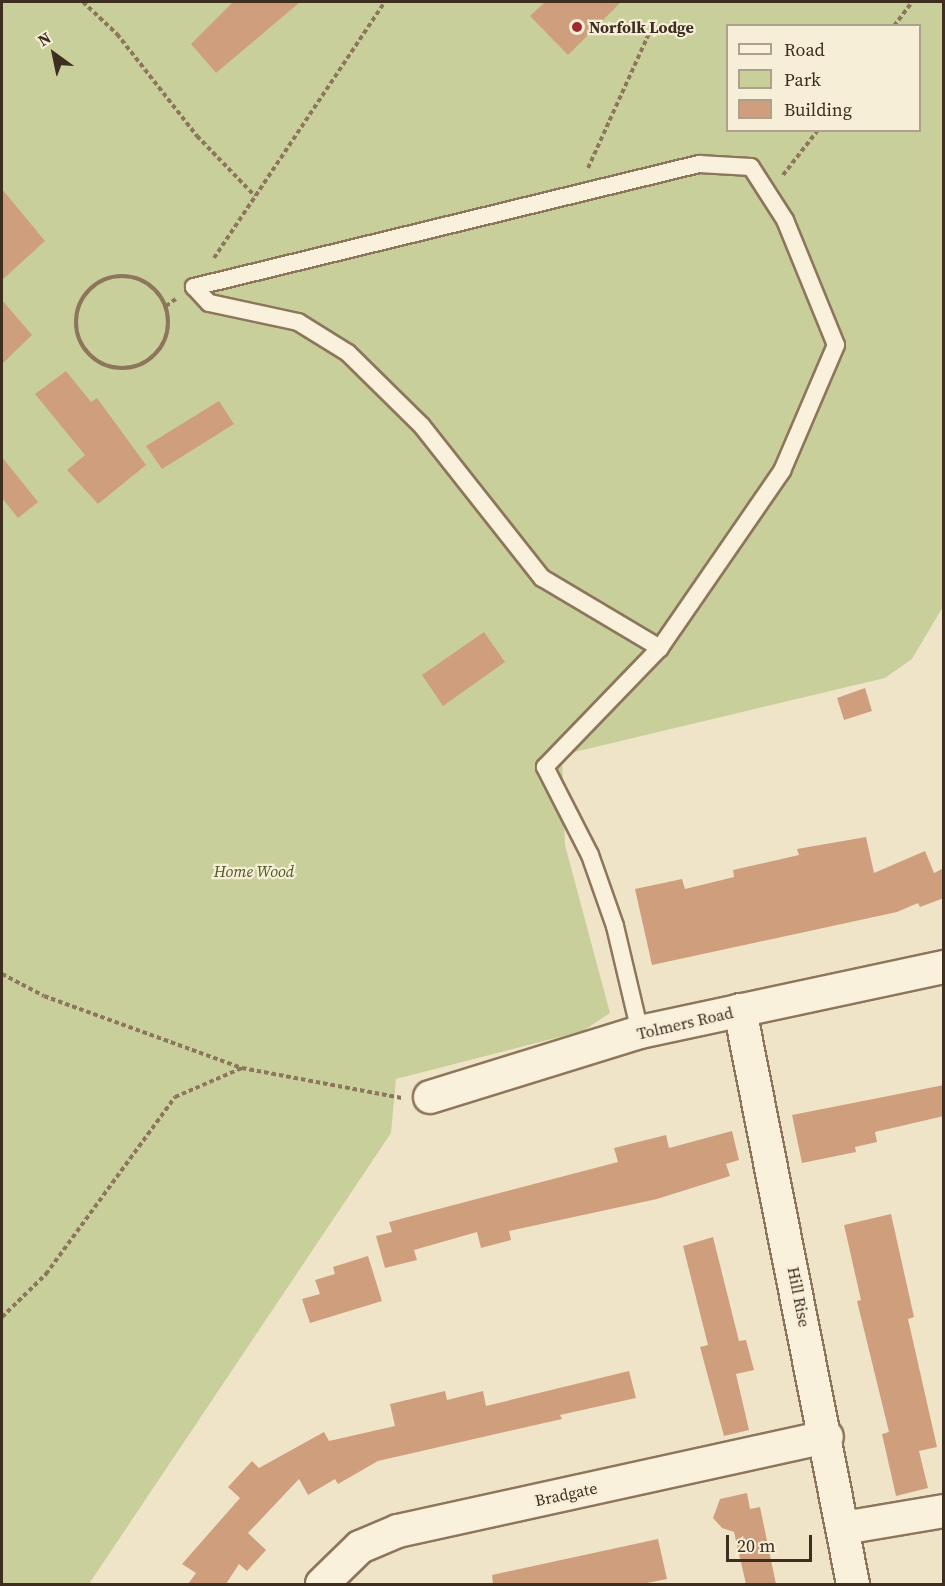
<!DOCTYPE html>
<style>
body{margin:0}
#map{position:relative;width:945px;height:1586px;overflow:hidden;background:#f0e4c8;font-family:"Source Serif 4",serif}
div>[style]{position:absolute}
.green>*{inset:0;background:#c9cf9b}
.building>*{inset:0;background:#cf9f7d}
.path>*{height:4px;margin-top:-2px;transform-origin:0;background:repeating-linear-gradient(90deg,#8d765c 0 4.5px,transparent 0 7.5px)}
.path>.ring{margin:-2px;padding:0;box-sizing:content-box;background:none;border:4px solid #8d765c;border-radius:50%}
.roads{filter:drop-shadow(2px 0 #8d765c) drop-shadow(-2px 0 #8d765c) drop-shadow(0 2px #8d765c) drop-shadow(0 -2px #8d765c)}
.lane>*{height:16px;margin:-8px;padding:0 8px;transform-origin:8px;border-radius:8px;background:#faf1dc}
.street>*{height:32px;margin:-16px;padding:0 16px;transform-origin:16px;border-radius:16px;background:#faf1dc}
.dots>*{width:16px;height:16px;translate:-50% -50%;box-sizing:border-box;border:3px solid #f7eed8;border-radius:50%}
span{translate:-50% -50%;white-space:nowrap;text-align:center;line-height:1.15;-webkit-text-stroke:4.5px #f7eed8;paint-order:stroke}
.poi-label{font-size:16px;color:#3d2e20;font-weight:700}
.left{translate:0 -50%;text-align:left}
.park-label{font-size:16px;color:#4d5a26;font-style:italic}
.street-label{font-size:16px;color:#3d2e20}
.frame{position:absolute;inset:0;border:3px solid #3d2e20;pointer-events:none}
.legend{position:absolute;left:726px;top:24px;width:195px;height:108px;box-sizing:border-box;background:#f7eed8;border:2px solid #ada18e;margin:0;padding:8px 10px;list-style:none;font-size:18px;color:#3d2e20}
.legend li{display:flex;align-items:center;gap:12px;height:30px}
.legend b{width:30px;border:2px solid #ada18e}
.north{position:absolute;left:24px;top:24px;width:60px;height:60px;-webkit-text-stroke:4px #f7eed8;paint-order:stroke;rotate:327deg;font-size:16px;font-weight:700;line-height:24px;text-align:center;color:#3d2e20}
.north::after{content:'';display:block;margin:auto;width:21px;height:27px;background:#3d2e20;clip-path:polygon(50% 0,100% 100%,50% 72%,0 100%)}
.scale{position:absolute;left:726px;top:1535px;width:86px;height:27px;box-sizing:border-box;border:3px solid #3d2e20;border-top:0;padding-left:8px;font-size:18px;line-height:21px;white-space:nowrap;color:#3d2e20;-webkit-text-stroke:4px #f7eed8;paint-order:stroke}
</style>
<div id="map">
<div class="green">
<div style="clip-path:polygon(evenodd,2px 2px,943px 2px,944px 605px,912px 659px,885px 678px,562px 755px,565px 845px,610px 1013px,583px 1031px,396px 1079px,391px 1133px,89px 1584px,2px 1584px,2px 2px,728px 26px,920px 26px,920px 130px,728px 130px,728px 26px)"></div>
</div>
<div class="building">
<div style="clip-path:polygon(233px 2px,300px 2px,216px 73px,191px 44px)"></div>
<div style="clip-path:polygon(545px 2px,621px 2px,568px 55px,530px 16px)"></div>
<div style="clip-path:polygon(2px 189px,45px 241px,2px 280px)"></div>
<div style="clip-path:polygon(2px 300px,32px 335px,2px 364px)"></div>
<div style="clip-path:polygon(66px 371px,91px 402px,97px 398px,146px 465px,98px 504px,67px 470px,85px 455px,35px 394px)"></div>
<div style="clip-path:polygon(219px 401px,234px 424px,162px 469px,146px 446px)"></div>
<div style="clip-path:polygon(2px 457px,38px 502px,18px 518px,2px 498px)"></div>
<div style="clip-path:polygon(484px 632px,505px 662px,443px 706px,422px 675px)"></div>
<div style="clip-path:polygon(865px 688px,872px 711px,844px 720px,837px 698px)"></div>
<div style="clip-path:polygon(866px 837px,874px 873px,925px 851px,934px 873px,944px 868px,944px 898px,920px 907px,918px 903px,897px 912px,652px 965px,635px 889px,682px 879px,685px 889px,734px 877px,733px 870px,799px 855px,797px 849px)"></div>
<div style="clip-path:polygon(944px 1085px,944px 1116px,875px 1132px,877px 1142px,855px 1147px,856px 1152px,802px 1163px,792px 1115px)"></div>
<div style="clip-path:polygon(732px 1131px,739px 1160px,726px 1164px,730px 1176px,657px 1199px,509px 1231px,511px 1240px,481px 1248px,477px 1232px,414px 1250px,417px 1260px,385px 1268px,376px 1236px,392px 1232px,389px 1222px,618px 1162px,614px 1148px,666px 1135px,669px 1148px)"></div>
<div style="clip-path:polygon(891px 1214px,914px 1317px,908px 1319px,937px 1447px,919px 1451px,928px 1488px,896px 1496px,882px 1434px,889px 1432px,857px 1301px,861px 1300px,844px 1225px)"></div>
<div style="clip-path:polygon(713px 1237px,739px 1341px,746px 1340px,754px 1370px,736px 1374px,749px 1430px,724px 1436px,700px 1347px,708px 1345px,683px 1246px)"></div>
<div style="clip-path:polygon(368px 1256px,382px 1301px,310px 1323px,302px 1299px,320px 1294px,315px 1280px,335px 1274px,333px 1267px)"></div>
<div style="clip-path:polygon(629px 1371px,636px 1398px,560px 1415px,562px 1419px,378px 1461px,338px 1484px,335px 1479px,308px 1495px,299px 1479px,248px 1533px,266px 1550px,247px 1571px,239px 1564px,226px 1584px,188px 1584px,196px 1573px,182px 1564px,240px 1498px,228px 1487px,252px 1461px,259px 1468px,324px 1432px,329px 1441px,395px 1426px,390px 1404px,445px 1391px,447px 1400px,483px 1391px,486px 1406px)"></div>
<div style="clip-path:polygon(747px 1493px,750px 1509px,760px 1507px,776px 1584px,746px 1584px,734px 1532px,722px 1528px,713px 1518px,720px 1499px)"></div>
<div style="clip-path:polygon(658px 1539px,667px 1579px,642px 1584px,493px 1584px,492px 1575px)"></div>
</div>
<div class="path">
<div style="left:83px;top:2px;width:47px;rotate:43.3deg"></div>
<div style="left:117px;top:34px;width:130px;rotate:51.9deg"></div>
<div style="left:197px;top:136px;width:83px;rotate:46deg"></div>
<div style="left:894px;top:26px;width:30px;rotate:-53deg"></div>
<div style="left:588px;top:168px;width:157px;rotate:-65.6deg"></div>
<div style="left:783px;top:175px;width:57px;rotate:-52.1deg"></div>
<div style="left:214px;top:258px;width:308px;rotate:-56.3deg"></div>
<div class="ring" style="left:76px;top:276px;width:88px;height:88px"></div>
<div style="left:166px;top:306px;width:14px;rotate:-36deg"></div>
<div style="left:2px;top:974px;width:47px;rotate:27.6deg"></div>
<div style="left:44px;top:996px;width:211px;rotate:20deg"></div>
<div style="left:242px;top:1068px;width:164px;rotate:10.6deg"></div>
<div style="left:2px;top:1317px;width:62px;rotate:-44.3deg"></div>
<div style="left:46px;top:1274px;width:219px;rotate:-53.9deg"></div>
<div style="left:175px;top:1097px;width:73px;rotate:-23.4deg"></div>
</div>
<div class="roads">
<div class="lane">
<div style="left:699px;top:164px;width:52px;rotate:3.3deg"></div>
<div style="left:751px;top:167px;width:63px;rotate:57.3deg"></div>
<div style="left:785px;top:220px;width:135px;rotate:67.8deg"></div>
<div style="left:836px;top:345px;width:137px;rotate:113.2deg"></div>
<div style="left:782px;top:471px;width:215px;rotate:124.6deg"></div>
<div style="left:660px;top:648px;width:137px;rotate:-149.3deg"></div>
<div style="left:542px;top:578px;width:194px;rotate:-128.3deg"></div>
<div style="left:422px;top:426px;width:104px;rotate:-135.4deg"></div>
<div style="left:348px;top:353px;width:59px;rotate:-148.2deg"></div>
<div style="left:298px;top:322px;width:91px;rotate:-167.9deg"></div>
<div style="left:209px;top:303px;width:22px;rotate:-133deg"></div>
<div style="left:194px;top:287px;width:520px;rotate:-13.69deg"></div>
<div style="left:640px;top:1032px;width:109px;rotate:-103.3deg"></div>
<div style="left:615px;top:926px;width:75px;rotate:-109.4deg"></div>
<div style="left:590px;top:855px;width:99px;rotate:-117.1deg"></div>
<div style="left:545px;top:767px;width:165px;rotate:-46deg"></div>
</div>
<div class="street">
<div style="left:740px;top:1010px;width:585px;rotate:78.86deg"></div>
<div style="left:430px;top:1097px;width:220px;rotate:-17.2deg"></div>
<div style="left:640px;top:1032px;width:311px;rotate:-12.1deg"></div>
<div style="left:843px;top:1528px;width:102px;rotate:-9.6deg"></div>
<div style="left:322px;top:1584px;width:53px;rotate:-44.2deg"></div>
<div style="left:360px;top:1547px;width:41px;rotate:-22.8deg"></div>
<div style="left:398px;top:1531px;width:439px;rotate:-12.4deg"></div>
</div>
</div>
<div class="dots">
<div style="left:577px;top:27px;background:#9e2a2b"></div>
</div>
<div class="poi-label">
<span class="left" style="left:589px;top:27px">Norfolk Lodge</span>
</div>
<div class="park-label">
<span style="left:254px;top:871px">Home Wood</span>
</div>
<div class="street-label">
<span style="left:685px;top:1023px;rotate:-13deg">Tolmers Road</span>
<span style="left:799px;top:1297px;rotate:79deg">Hill Rise</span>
<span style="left:566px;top:1494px;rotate:-12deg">Bradgate</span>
</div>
<div class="frame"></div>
<ul class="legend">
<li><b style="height:8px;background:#faf1dc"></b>Road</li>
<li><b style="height:16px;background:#c9cf9b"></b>Park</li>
<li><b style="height:16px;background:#cf9f7d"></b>Building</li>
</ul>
<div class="north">N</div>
<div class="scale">20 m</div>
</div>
